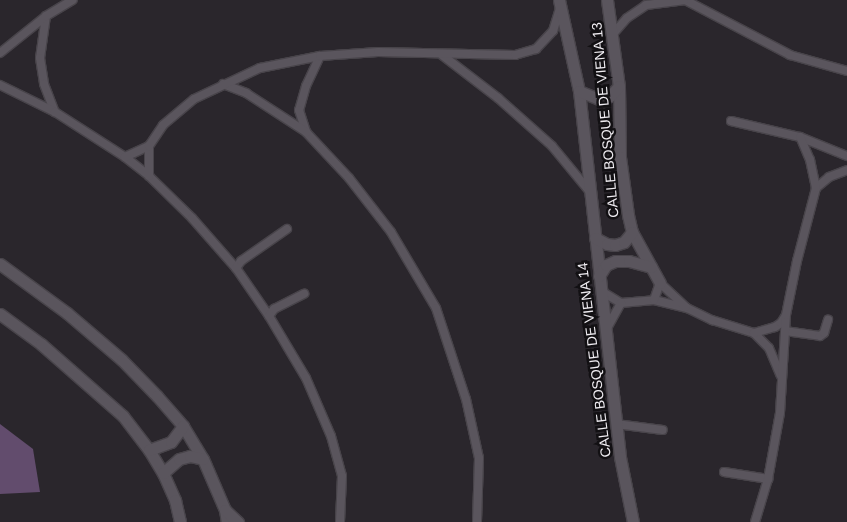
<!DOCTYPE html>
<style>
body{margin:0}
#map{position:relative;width:847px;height:522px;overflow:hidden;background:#2a262c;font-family:Helvetica,sans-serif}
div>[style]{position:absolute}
.forest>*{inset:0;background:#624c6d}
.roads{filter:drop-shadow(1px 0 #48444a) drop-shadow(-1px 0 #48444a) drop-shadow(0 1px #48444a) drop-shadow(0 -1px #48444a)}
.street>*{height:8px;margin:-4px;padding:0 4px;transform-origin:4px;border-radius:4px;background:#5a555d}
.secondary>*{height:11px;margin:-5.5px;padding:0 5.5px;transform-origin:5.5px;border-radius:5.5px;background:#5a555d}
span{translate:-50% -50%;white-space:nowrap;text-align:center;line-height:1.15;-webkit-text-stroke:5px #121013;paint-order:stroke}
.street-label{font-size:14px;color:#efecf1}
</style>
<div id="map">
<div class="forest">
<div style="clip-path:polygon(0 424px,33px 449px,40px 492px,0 494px)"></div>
</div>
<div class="roads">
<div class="street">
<div style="left:685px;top:0;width:119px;rotate:27.6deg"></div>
<div style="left:790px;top:55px;width:59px;rotate:15.7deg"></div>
<div style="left:46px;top:16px;width:42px;rotate:98.1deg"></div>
<div style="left:40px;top:58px;width:26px;rotate:81deg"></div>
<div style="left:44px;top:84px;width:30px;rotate:69deg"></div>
<div style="left:613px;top:34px;width:21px;rotate:-49deg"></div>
<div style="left:627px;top:18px;width:23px;rotate:-34deg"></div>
<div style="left:646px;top:5px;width:38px;rotate:-7deg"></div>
<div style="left:0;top:53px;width:59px;rotate:-38.8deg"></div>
<div style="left:46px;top:16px;width:31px;rotate:-31deg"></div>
<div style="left:442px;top:55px;width:71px;rotate:37.5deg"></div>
<div style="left:498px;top:98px;width:72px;rotate:41.6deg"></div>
<div style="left:552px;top:146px;width:60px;rotate:50.4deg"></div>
<div style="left:320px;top:56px;width:33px;rotate:115deg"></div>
<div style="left:306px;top:86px;width:25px;rotate:106deg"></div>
<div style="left:299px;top:110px;width:23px;rotate:72deg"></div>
<div style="left:306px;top:132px;width:63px;rotate:46.9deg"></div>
<div style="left:349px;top:178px;width:68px;rotate:52.1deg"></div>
<div style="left:391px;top:232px;width:88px;rotate:59.4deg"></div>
<div style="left:436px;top:308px;width:96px;rotate:71.8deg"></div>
<div style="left:466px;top:399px;width:60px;rotate:77.6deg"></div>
<div style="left:479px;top:458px;width:64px;rotate:91.8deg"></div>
<div style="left:223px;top:84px;width:25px;rotate:21deg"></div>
<div style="left:246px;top:93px;width:72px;rotate:33deg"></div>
<div style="left:0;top:85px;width:61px;rotate:26.1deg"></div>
<div style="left:55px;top:112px;width:83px;rotate:32.7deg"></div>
<div style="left:125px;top:157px;width:31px;rotate:38deg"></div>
<div style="left:149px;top:176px;width:60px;rotate:44.3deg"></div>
<div style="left:192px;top:218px;width:67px;rotate:48.7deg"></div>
<div style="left:236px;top:268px;width:58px;rotate:55.5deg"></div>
<div style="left:269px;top:316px;width:72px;rotate:59.2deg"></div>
<div style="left:306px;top:378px;width:63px;rotate:66.7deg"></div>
<div style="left:331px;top:436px;width:41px;rotate:74.6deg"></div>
<div style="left:342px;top:476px;width:46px;rotate:92.5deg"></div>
<div style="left:731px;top:121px;width:71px;rotate:13.1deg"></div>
<div style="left:800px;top:137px;width:51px;rotate:22deg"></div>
<div style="left:125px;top:157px;width:26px;rotate:-25deg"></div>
<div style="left:149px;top:176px;width:30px;rotate:-90deg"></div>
<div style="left:149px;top:146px;width:25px;rotate:-56deg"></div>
<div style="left:163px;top:125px;width:40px;rotate:-40deg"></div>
<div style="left:194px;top:99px;width:73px;rotate:-25.2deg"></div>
<div style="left:260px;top:68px;width:61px;rotate:-11.3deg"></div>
<div style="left:320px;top:56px;width:58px;rotate:-3.9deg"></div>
<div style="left:378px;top:52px;width:137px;rotate:1.3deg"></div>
<div style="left:515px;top:55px;width:22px;rotate:-16deg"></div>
<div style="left:536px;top:49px;width:25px;rotate:-47deg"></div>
<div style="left:553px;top:31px;width:24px;rotate:-73deg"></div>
<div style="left:816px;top:188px;width:17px;rotate:-40deg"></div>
<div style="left:829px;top:177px;width:19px;rotate:-21deg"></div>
<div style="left:236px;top:268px;width:9px;rotate:-54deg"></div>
<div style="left:241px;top:261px;width:56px;rotate:-34.8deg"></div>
<div style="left:601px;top:291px;width:23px;rotate:31deg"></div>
<div style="left:621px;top:303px;width:33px;rotate:-5deg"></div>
<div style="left:654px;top:300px;width:34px;rotate:14deg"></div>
<div style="left:687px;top:308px;width:28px;rotate:26deg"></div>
<div style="left:712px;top:320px;width:44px;rotate:17.2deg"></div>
<div style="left:754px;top:333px;width:21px;rotate:45deg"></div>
<div style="left:769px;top:348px;width:30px;rotate:67deg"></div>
<div style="left:654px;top:300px;width:18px;rotate:-71deg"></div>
<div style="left:660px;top:283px;width:35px;rotate:43deg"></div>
<div style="left:269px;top:316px;width:9px;rotate:-54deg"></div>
<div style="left:274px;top:309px;width:34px;rotate:-27deg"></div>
<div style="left:606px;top:330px;width:31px;rotate:-61deg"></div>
<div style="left:785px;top:331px;width:35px;rotate:8deg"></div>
<div style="left:820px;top:336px;width:5px;rotate:-37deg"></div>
<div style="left:824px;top:333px;width:14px;rotate:-73deg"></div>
<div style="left:754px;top:333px;width:22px;rotate:-16deg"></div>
<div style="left:775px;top:327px;width:7px;rotate:-34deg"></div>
<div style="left:781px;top:323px;width:9px;rotate:-58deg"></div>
<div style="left:616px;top:424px;width:47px;rotate:7.3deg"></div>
<div style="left:724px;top:472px;width:45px;rotate:9deg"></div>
<div style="left:755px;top:522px;width:45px;rotate:-73.2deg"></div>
<div style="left:768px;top:479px;width:67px;rotate:-79.7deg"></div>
<div style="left:780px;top:413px;width:98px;rotate:-86.5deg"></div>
<div style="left:786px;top:315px;width:55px;rotate:-78.5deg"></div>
<div style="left:797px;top:261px;width:75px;rotate:-75.4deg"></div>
<div style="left:816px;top:188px;width:29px;rotate:-102deg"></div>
<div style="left:810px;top:160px;width:25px;rotate:-113deg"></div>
</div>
<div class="secondary">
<div style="left:559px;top:0;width:93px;rotate:77.6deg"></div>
<div style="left:579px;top:91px;width:368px;rotate:83.6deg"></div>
<div style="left:620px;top:457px;width:66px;rotate:78.7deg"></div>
<div style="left:607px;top:0;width:87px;rotate:82.1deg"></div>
<div style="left:619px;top:86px;width:71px;rotate:89.2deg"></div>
<div style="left:620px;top:157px;width:59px;rotate:82.1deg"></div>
<div style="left:628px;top:215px;width:17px;rotate:77deg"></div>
<div style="left:632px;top:232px;width:58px;rotate:61.2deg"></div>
<div style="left:579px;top:91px;width:22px;rotate:22deg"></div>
<div style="left:599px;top:99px;width:11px;rotate:-15deg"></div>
<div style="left:610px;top:96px;width:13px;rotate:-48deg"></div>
<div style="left:595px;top:238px;width:13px;rotate:27deg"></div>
<div style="left:607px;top:244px;width:8px;rotate:7deg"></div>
<div style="left:615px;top:245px;width:9px;rotate:-18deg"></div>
<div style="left:624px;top:242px;width:13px;rotate:-51deg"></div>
<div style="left:0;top:264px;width:83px;rotate:36.2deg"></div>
<div style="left:67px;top:313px;width:72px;rotate:40.5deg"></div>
<div style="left:122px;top:360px;width:50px;rotate:45.8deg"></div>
<div style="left:157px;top:396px;width:40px;rotate:49deg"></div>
<div style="left:183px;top:426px;width:39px;rotate:59deg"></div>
<div style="left:203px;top:459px;width:56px;rotate:66.7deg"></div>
<div style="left:225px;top:510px;width:12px;rotate:81deg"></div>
<div style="left:599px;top:276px;width:13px;rotate:-58deg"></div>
<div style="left:606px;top:265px;width:10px;rotate:-24deg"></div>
<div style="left:615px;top:261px;width:14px"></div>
<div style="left:629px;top:261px;width:23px;rotate:15deg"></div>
<div style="left:0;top:314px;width:51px;rotate:36.2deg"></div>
<div style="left:41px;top:344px;width:109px;rotate:41.3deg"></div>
<div style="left:123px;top:416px;width:43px;rotate:52.6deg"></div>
<div style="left:149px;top:450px;width:27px;rotate:59deg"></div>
<div style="left:163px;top:473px;width:30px;rotate:66deg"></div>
<div style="left:175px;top:500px;width:23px;rotate:77deg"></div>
<div style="left:149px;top:450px;width:23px;rotate:-20deg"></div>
<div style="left:171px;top:442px;width:20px;rotate:-53deg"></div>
<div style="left:163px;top:473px;width:21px;rotate:-41deg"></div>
<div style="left:179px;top:459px;width:11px;rotate:-15deg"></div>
<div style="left:190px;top:456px;width:13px;rotate:13deg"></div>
<div style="left:225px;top:510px;width:18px;rotate:43deg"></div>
</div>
</div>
<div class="street-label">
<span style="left:605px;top:120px;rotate:-95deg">CALLE BOSQUE DE VIENA 13</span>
<span style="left:594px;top:360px;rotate:-97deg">CALLE BOSQUE DE VIENA 14</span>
</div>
</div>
